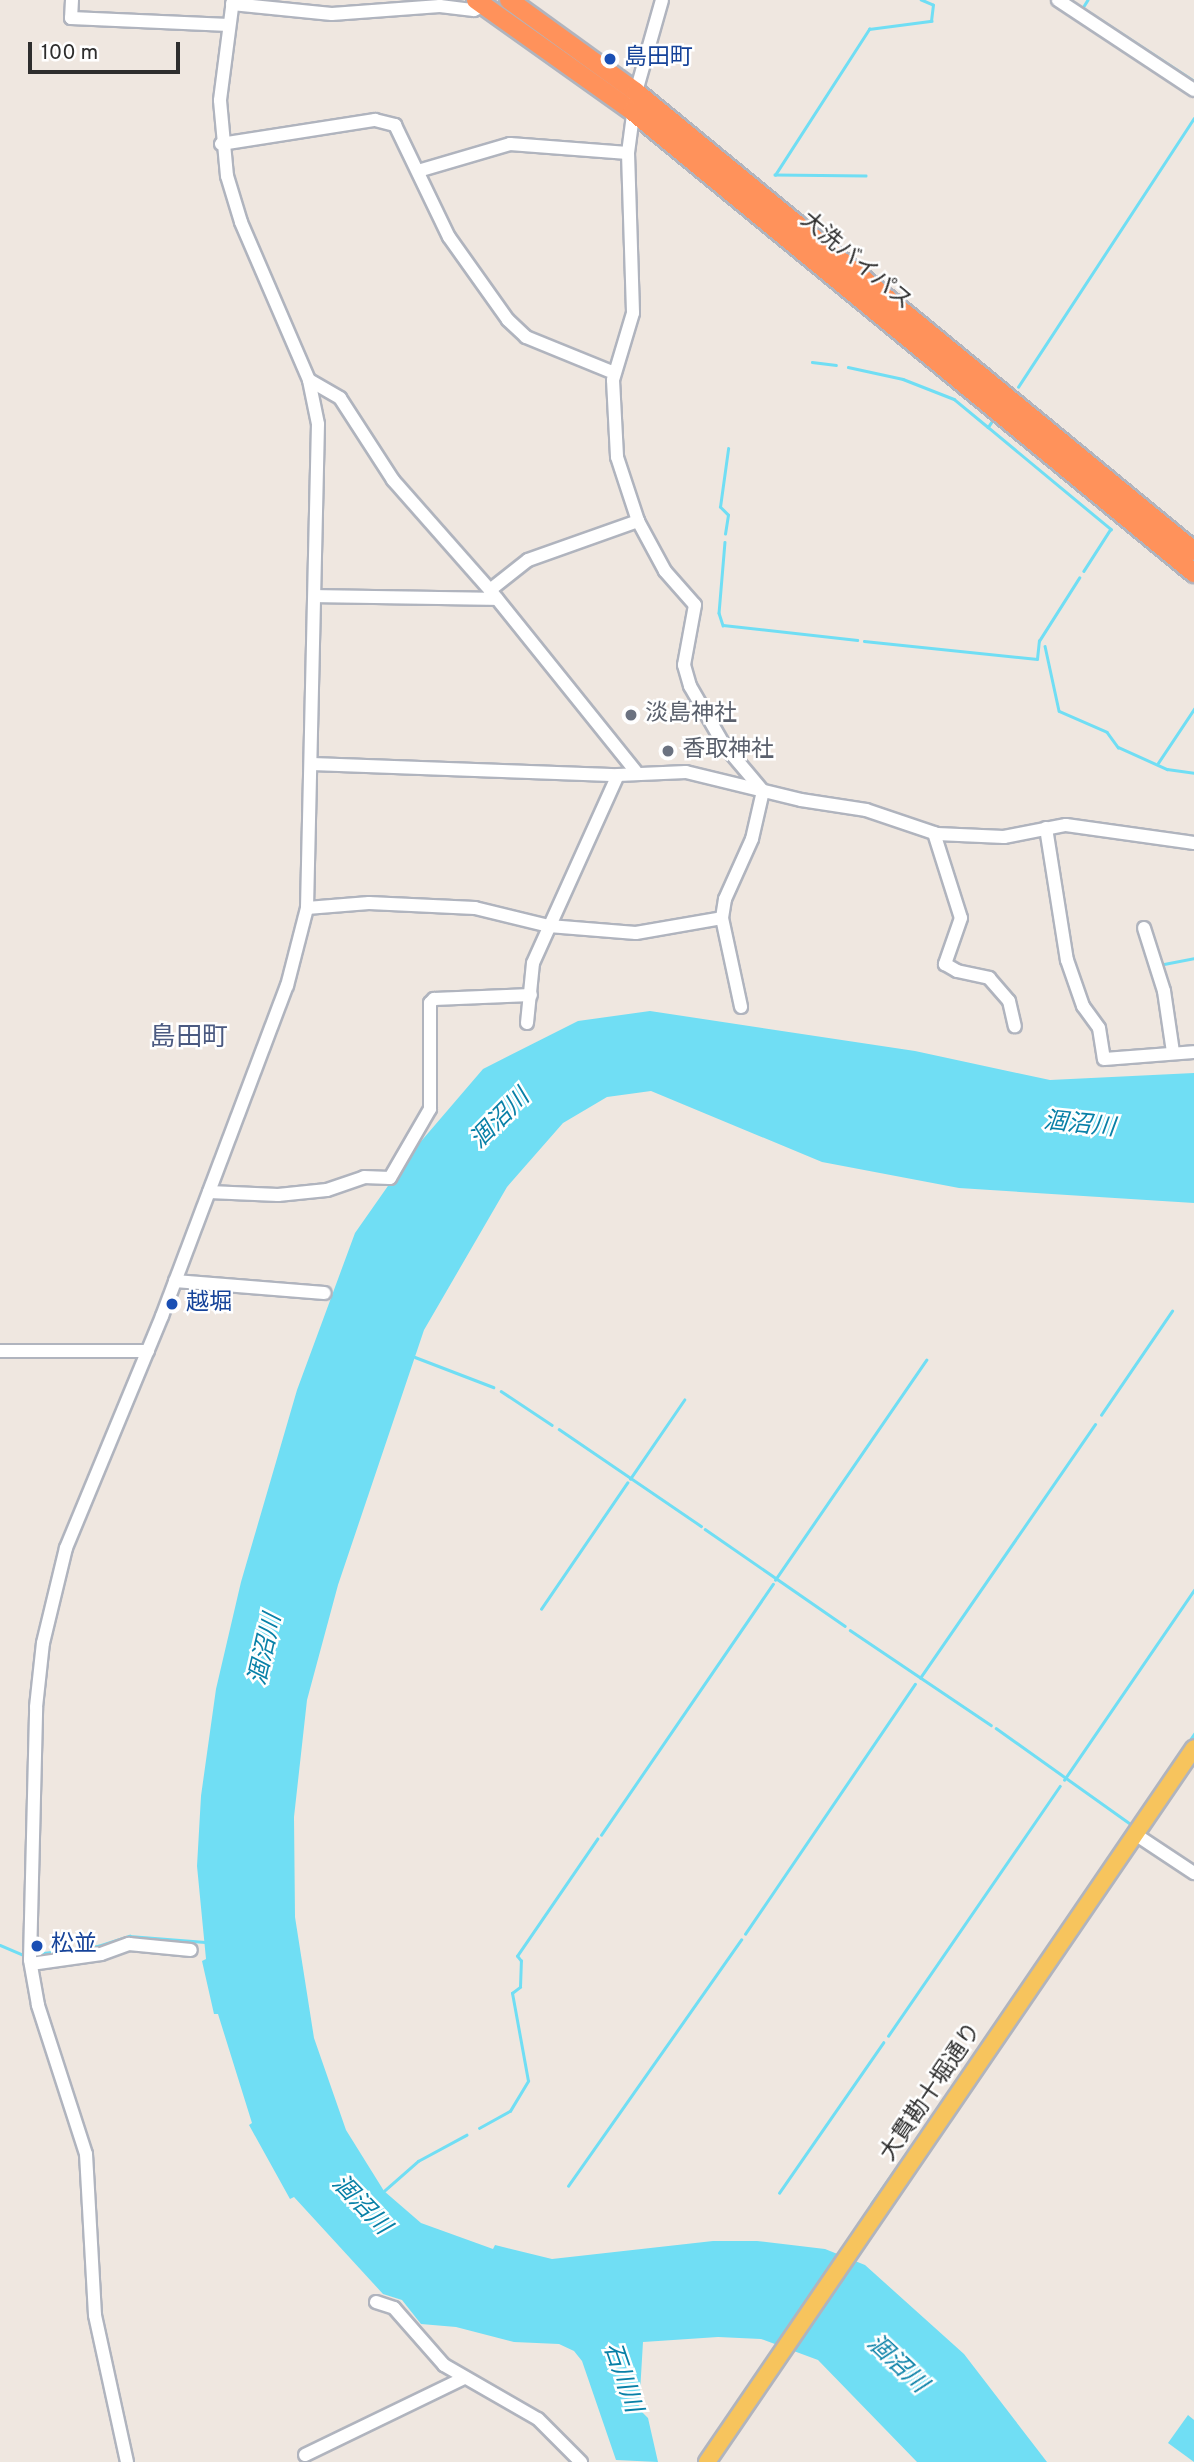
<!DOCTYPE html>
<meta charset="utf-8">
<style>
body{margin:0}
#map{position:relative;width:1194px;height:2462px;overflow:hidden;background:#efe7e0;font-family:Overpass,"Noto Sans JP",sans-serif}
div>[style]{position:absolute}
.water>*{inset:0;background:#70def4}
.stream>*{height:2.5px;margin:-1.25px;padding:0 1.25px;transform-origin:1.25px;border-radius:1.25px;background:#70def4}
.roads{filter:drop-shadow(2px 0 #b0b4be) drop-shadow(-2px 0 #b0b4be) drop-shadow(0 2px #b0b4be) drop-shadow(0 -2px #b0b4be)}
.minor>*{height:12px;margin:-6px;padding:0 6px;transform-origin:6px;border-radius:6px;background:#fff}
.major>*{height:16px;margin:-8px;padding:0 8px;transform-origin:8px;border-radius:8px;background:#f7c45d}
.highway>*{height:18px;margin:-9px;padding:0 9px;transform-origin:9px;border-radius:9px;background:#ff925b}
.dots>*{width:19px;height:19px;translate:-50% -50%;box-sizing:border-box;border:4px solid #fff;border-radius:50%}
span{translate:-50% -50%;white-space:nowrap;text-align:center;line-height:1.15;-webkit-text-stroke:5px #fff;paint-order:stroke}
.transit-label{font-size:23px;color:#164399}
.left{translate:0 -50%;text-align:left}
.street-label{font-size:23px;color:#2e2e2e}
.worship-label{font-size:23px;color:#5b616d}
.water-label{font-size:24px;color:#0880a7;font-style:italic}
.quarter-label{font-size:26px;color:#4b5a81}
.scale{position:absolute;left:28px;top:42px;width:152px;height:32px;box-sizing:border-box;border:4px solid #2e2e2e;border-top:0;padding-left:9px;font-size:21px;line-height:24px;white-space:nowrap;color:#2e2e2e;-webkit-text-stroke:5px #fff;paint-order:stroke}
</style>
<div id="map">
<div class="water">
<div style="clip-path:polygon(650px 1011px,915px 1051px,1050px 1080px,1194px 1073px,1194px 1203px,959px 1188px,822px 1162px,651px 1091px,607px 1097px,563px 1123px,507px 1187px,424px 1330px,338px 1585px,307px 1700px,294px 1817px,295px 1917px,314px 2038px,346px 2130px,384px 2191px,421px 2223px,493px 2249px,495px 2245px,552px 2259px,713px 2241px,757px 2241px,825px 2249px,865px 2265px,964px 2354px,1047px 2462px,917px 2462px,818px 2360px,761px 2339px,718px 2337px,643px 2342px,639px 2409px,648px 2418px,658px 2462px,616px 2460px,582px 2361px,574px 2351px,559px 2344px,514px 2342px,456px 2327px,421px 2324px,402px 2300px,383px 2294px,294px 2197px,290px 2199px,249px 2125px,252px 2123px,218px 2014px,214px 2014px,202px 1961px,206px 1959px,197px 1866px,201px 1796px,216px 1689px,241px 1582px,297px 1390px,355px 1233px,411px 1153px,483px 1069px,578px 1021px)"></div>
<div style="clip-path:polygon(1188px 2415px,1194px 2420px,1194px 2462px,1168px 2443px)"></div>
</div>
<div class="stream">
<div style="left:1088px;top:0;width:9px;rotate:122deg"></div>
<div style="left:1083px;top:8px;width:133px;rotate:33.3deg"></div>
<div style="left:866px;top:176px;width:91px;rotate:-179.4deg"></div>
<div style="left:775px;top:175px;width:174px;rotate:-57.2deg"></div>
<div style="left:869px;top:29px;width:63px;rotate:-7.4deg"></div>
<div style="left:931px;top:21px;width:16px;rotate:-83deg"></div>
<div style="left:933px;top:5px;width:13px;rotate:-157deg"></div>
<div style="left:812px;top:362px;width:24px;rotate:7deg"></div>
<div style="left:848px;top:367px;width:56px;rotate:12.3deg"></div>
<div style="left:903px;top:379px;width:55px;rotate:21.4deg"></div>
<div style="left:954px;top:399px;width:44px;rotate:39.5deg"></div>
<div style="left:988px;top:427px;width:7px;rotate:-56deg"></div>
<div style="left:1018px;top:387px;width:321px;rotate:-56.8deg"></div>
<div style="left:988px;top:427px;width:160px;rotate:39.7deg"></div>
<div style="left:1111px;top:529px;width:50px;rotate:122.7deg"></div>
<div style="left:725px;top:534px;width:19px;rotate:-81deg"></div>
<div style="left:728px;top:515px;width:11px;rotate:-135deg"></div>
<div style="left:720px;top:507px;width:59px;rotate:-82.1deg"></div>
<div style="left:725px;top:542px;width:71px;rotate:94.8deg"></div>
<div style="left:719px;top:613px;width:13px;rotate:72deg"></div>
<div style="left:723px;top:625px;width:135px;rotate:6.4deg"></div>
<div style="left:864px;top:641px;width:174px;rotate:5.9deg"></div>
<div style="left:1037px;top:659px;width:18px;rotate:-84deg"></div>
<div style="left:1039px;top:641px;width:75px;rotate:-57.6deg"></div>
<div style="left:1045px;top:646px;width:66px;rotate:77.8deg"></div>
<div style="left:1059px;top:711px;width:52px;rotate:23.6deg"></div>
<div style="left:1107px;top:732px;width:19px;rotate:54deg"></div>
<div style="left:1118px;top:747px;width:54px;rotate:24.2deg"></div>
<div style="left:1167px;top:769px;width:27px;rotate:8deg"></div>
<div style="left:1158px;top:763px;width:65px;rotate:-56.3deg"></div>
<div style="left:1164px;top:964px;width:31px;rotate:-11deg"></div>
<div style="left:415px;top:1357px;width:84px;rotate:21deg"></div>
<div style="left:501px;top:1391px;width:61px;rotate:33.7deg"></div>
<div style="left:1101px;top:1415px;width:126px;rotate:-55.7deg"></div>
<div style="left:559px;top:1429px;width:172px;rotate:34.3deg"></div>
<div style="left:630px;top:1479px;width:96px;rotate:-55.6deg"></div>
<div style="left:705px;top:1529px;width:170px;rotate:34.7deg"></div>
<div style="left:775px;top:1580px;width:267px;rotate:-55.5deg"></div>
<div style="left:541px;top:1609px;width:153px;rotate:-55.7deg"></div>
<div style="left:850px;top:1630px;width:170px;rotate:34deg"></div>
<div style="left:920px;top:1678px;width:308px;rotate:-55.4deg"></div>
<div style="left:996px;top:1728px;width:171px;rotate:35.5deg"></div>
<div style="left:1064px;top:1780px;width:230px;rotate:-55.6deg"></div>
<div style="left:1131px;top:1826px;width:112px;rotate:-55.6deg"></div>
<div style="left:601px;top:1835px;width:304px;rotate:-55.6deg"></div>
<div style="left:745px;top:1934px;width:302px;rotate:-55.8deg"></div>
<div style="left:0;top:1945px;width:28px;rotate:23deg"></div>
<div style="left:36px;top:1954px;width:63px;rotate:-7.4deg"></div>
<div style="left:98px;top:1946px;width:33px;rotate:-18deg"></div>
<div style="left:129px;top:1936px;width:76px;rotate:4.5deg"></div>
<div style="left:888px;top:2036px;width:303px;rotate:-55.5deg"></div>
<div style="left:956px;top:2082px;width:267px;rotate:-55.5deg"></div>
<div style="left:479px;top:2128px;width:35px;rotate:-29deg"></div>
<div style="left:510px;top:2111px;width:35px;rotate:-59deg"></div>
<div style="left:528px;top:2081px;width:89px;rotate:-100.3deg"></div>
<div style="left:512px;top:1993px;width:10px;rotate:-37deg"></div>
<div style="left:520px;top:1987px;width:26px;rotate:-88deg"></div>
<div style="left:521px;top:1961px;width:6px;rotate:-129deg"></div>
<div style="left:517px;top:1956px;width:142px;rotate:-55.6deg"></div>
<div style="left:568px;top:2186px;width:301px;rotate:-54.9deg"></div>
<div style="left:384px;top:2191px;width:45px;rotate:-41.4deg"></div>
<div style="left:418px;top:2161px;width:55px;rotate:-28.4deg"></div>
<div style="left:779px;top:2193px;width:183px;rotate:-55.3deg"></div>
<div style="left:871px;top:2204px;width:138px;rotate:-55deg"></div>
</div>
<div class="roads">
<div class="minor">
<div style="left:72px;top:0;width:18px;rotate:93deg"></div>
<div style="left:71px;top:18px;width:158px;rotate:2.5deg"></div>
<div style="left:662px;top:0;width:96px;rotate:105.8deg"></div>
<div style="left:636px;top:92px;width:62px;rotate:97.5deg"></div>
<div style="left:628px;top:153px;width:160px;rotate:88.2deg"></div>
<div style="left:633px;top:313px;width:70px;rotate:106.6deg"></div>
<div style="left:613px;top:380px;width:77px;rotate:87deg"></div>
<div style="left:617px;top:457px;width:67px;rotate:71.8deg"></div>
<div style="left:638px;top:521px;width:57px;rotate:61.6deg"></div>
<div style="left:665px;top:571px;width:45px;rotate:48.6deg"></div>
<div style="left:695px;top:605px;width:61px;rotate:100.4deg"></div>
<div style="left:684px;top:665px;width:22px;rotate:74deg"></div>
<div style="left:690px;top:686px;width:68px;rotate:60deg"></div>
<div style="left:724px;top:745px;width:60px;rotate:49.7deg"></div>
<div style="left:763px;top:791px;width:49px;rotate:102.9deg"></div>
<div style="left:752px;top:839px;width:66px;rotate:114.2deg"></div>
<div style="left:725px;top:899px;width:19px;rotate:99deg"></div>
<div style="left:722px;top:918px;width:91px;rotate:77.9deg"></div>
<div style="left:1058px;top:0;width:163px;rotate:33.5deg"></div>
<div style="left:232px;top:4px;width:100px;rotate:5.7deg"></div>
<div style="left:332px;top:14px;width:108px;rotate:-4.2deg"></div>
<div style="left:440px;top:6px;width:34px;rotate:7deg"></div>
<div style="left:474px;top:10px;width:12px;rotate:-24deg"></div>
<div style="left:221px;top:144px;width:156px;rotate:-8.9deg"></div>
<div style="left:375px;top:120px;width:21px;rotate:14deg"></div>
<div style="left:395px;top:125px;width:124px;rotate:64.3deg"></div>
<div style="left:449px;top:237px;width:102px;rotate:54.6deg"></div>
<div style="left:508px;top:320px;width:25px;rotate:43deg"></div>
<div style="left:526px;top:337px;width:95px;rotate:22.2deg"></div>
<div style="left:418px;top:171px;width:96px;rotate:-16.4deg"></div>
<div style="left:510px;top:144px;width:118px;rotate:4.4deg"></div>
<div style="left:309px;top:380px;width:36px;rotate:30deg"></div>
<div style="left:340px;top:398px;width:98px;rotate:57.1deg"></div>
<div style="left:393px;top:480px;width:147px;rotate:48.6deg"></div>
<div style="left:490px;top:590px;width:236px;rotate:51.2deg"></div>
<div style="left:490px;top:590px;width:48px;rotate:-38.3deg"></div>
<div style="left:528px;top:560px;width:117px;rotate:-19.5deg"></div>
<div style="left:316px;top:596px;width:181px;rotate:0.9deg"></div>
<div style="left:312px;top:764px;width:306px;rotate:2.1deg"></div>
<div style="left:618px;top:775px;width:68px;rotate:-2.5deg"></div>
<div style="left:686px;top:772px;width:118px;rotate:13.7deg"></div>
<div style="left:801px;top:800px;width:66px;rotate:8.7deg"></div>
<div style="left:866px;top:810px;width:75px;rotate:18.7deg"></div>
<div style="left:937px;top:834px;width:67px;rotate:2.6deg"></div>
<div style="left:1004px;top:837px;width:63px;rotate:-11deg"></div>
<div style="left:1066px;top:825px;width:129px;rotate:8deg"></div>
<div style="left:1046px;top:828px;width:134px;rotate:81deg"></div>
<div style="left:1067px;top:960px;width:49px;rotate:70.8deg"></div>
<div style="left:1083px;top:1006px;width:27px;rotate:54deg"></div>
<div style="left:1099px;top:1028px;width:31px;rotate:81deg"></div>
<div style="left:1104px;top:1059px;width:90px;rotate:-4.4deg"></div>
<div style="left:934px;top:833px;width:89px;rotate:72.4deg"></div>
<div style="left:961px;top:918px;width:49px;rotate:109.2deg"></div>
<div style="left:945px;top:964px;width:14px;rotate:30deg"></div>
<div style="left:957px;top:971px;width:33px;rotate:12deg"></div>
<div style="left:989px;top:978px;width:30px;rotate:49deg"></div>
<div style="left:1009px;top:1001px;width:26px;rotate:77deg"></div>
<div style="left:307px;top:908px;width:62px;rotate:-4.6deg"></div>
<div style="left:369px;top:903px;width:106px;rotate:2.7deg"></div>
<div style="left:475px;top:908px;width:76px;rotate:13.7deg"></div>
<div style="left:549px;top:926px;width:87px;rotate:4.6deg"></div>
<div style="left:636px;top:933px;width:87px;rotate:-9.9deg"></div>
<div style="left:1144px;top:928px;width:66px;rotate:72.4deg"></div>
<div style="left:1164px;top:991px;width:62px;rotate:81.6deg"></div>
<div style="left:527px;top:1023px;width:60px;rotate:-84.3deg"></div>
<div style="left:533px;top:963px;width:206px;rotate:-65.7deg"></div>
<div style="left:209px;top:1192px;width:69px;rotate:2.5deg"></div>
<div style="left:278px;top:1195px;width:49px;rotate:-5.8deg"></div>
<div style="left:327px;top:1190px;width:39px;rotate:-19deg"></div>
<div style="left:364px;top:1177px;width:26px;rotate:2deg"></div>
<div style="left:390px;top:1178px;width:80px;rotate:-59.9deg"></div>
<div style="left:430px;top:1109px;width:106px;rotate:-90deg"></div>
<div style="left:430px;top:1003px;width:6px;rotate:-45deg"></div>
<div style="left:434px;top:999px;width:97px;rotate:-2.4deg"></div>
<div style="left:175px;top:1281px;width:150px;rotate:4.6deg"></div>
<div style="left:0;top:1351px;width:148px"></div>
<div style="left:1135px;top:1834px;width:71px;rotate:33.5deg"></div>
<div style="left:31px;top:1964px;width:71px;rotate:-8.1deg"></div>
<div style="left:101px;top:1954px;width:30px;rotate:-20deg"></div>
<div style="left:129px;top:1944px;width:62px;rotate:5.5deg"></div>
<div style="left:376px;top:2302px;width:19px;rotate:18deg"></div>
<div style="left:394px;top:2308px;width:76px;rotate:48.7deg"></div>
<div style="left:444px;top:2365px;width:108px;rotate:29.9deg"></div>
<div style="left:538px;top:2419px;width:61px;rotate:45deg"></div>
<div style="left:305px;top:2455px;width:177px;rotate:-25.8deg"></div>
<div style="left:127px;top:2462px;width:150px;rotate:-102.3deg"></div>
<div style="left:95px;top:2315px;width:161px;rotate:-93.2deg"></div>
<div style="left:86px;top:2154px;width:157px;rotate:-107.9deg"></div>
<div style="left:38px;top:2005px;width:46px;rotate:-100.1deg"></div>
<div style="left:30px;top:1960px;width:253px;rotate:-88.6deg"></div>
<div style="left:36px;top:1707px;width:64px;rotate:-83.8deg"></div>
<div style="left:43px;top:1643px;width:98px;rotate:-76.4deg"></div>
<div style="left:66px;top:1548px;width:251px;rotate:-67.5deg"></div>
<div style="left:162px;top:1316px;width:353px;rotate:-69.3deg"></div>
<div style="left:287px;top:986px;width:81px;rotate:-75.6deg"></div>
<div style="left:307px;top:908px;width:484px;rotate:-88.7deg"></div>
<div style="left:318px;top:424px;width:45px;rotate:-101.6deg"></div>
<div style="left:309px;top:380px;width:172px;rotate:-113.3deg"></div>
<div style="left:241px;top:222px;width:48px;rotate:-106.9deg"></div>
<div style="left:227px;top:176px;width:76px;rotate:-95.3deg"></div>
<div style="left:220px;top:100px;width:101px;rotate:-82.6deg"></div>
</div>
<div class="major">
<div style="left:707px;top:2462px;width:864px;rotate:-55.7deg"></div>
</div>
<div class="highway">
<div style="left:476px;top:0;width:191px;rotate:35.4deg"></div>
<div style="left:632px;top:111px;width:728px;rotate:39.42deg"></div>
<div style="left:509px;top:0;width:157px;rotate:35.9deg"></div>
<div style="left:636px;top:92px;width:723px;rotate:39.44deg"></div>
</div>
</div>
<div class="dots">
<div style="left:610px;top:59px;background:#1a4fb4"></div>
<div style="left:631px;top:715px;background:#6b7280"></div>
<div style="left:668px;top:751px;background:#6b7280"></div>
<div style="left:172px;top:1304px;background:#1a4fb4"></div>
<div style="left:37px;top:1946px;background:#1a4fb4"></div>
</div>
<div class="transit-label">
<span class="left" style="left:624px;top:59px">島田町</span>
<span class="left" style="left:186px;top:1304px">越堀</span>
<span class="left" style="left:51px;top:1946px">松並</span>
</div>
<div class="street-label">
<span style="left:855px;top:262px;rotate:40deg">大洗バイパス</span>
<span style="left:932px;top:2093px;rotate:-56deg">大貫勘十堀通り</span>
</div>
<div class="worship-label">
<span class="left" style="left:645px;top:715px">淡島神社</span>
<span class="left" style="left:682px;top:751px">香取神社</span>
</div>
<div class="water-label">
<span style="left:501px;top:1120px;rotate:-45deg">涸沼川</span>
<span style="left:1079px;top:1126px;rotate:6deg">涸沼川</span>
<span style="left:267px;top:1650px;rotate:-77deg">涸沼川</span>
<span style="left:360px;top:2206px;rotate:46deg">涸沼川</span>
<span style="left:896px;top:2365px;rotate:43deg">涸沼川</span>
<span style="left:621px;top:2378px;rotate:71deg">石川川</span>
</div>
<div class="quarter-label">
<span style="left:189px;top:1039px">島田町</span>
</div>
<div class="scale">100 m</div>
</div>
